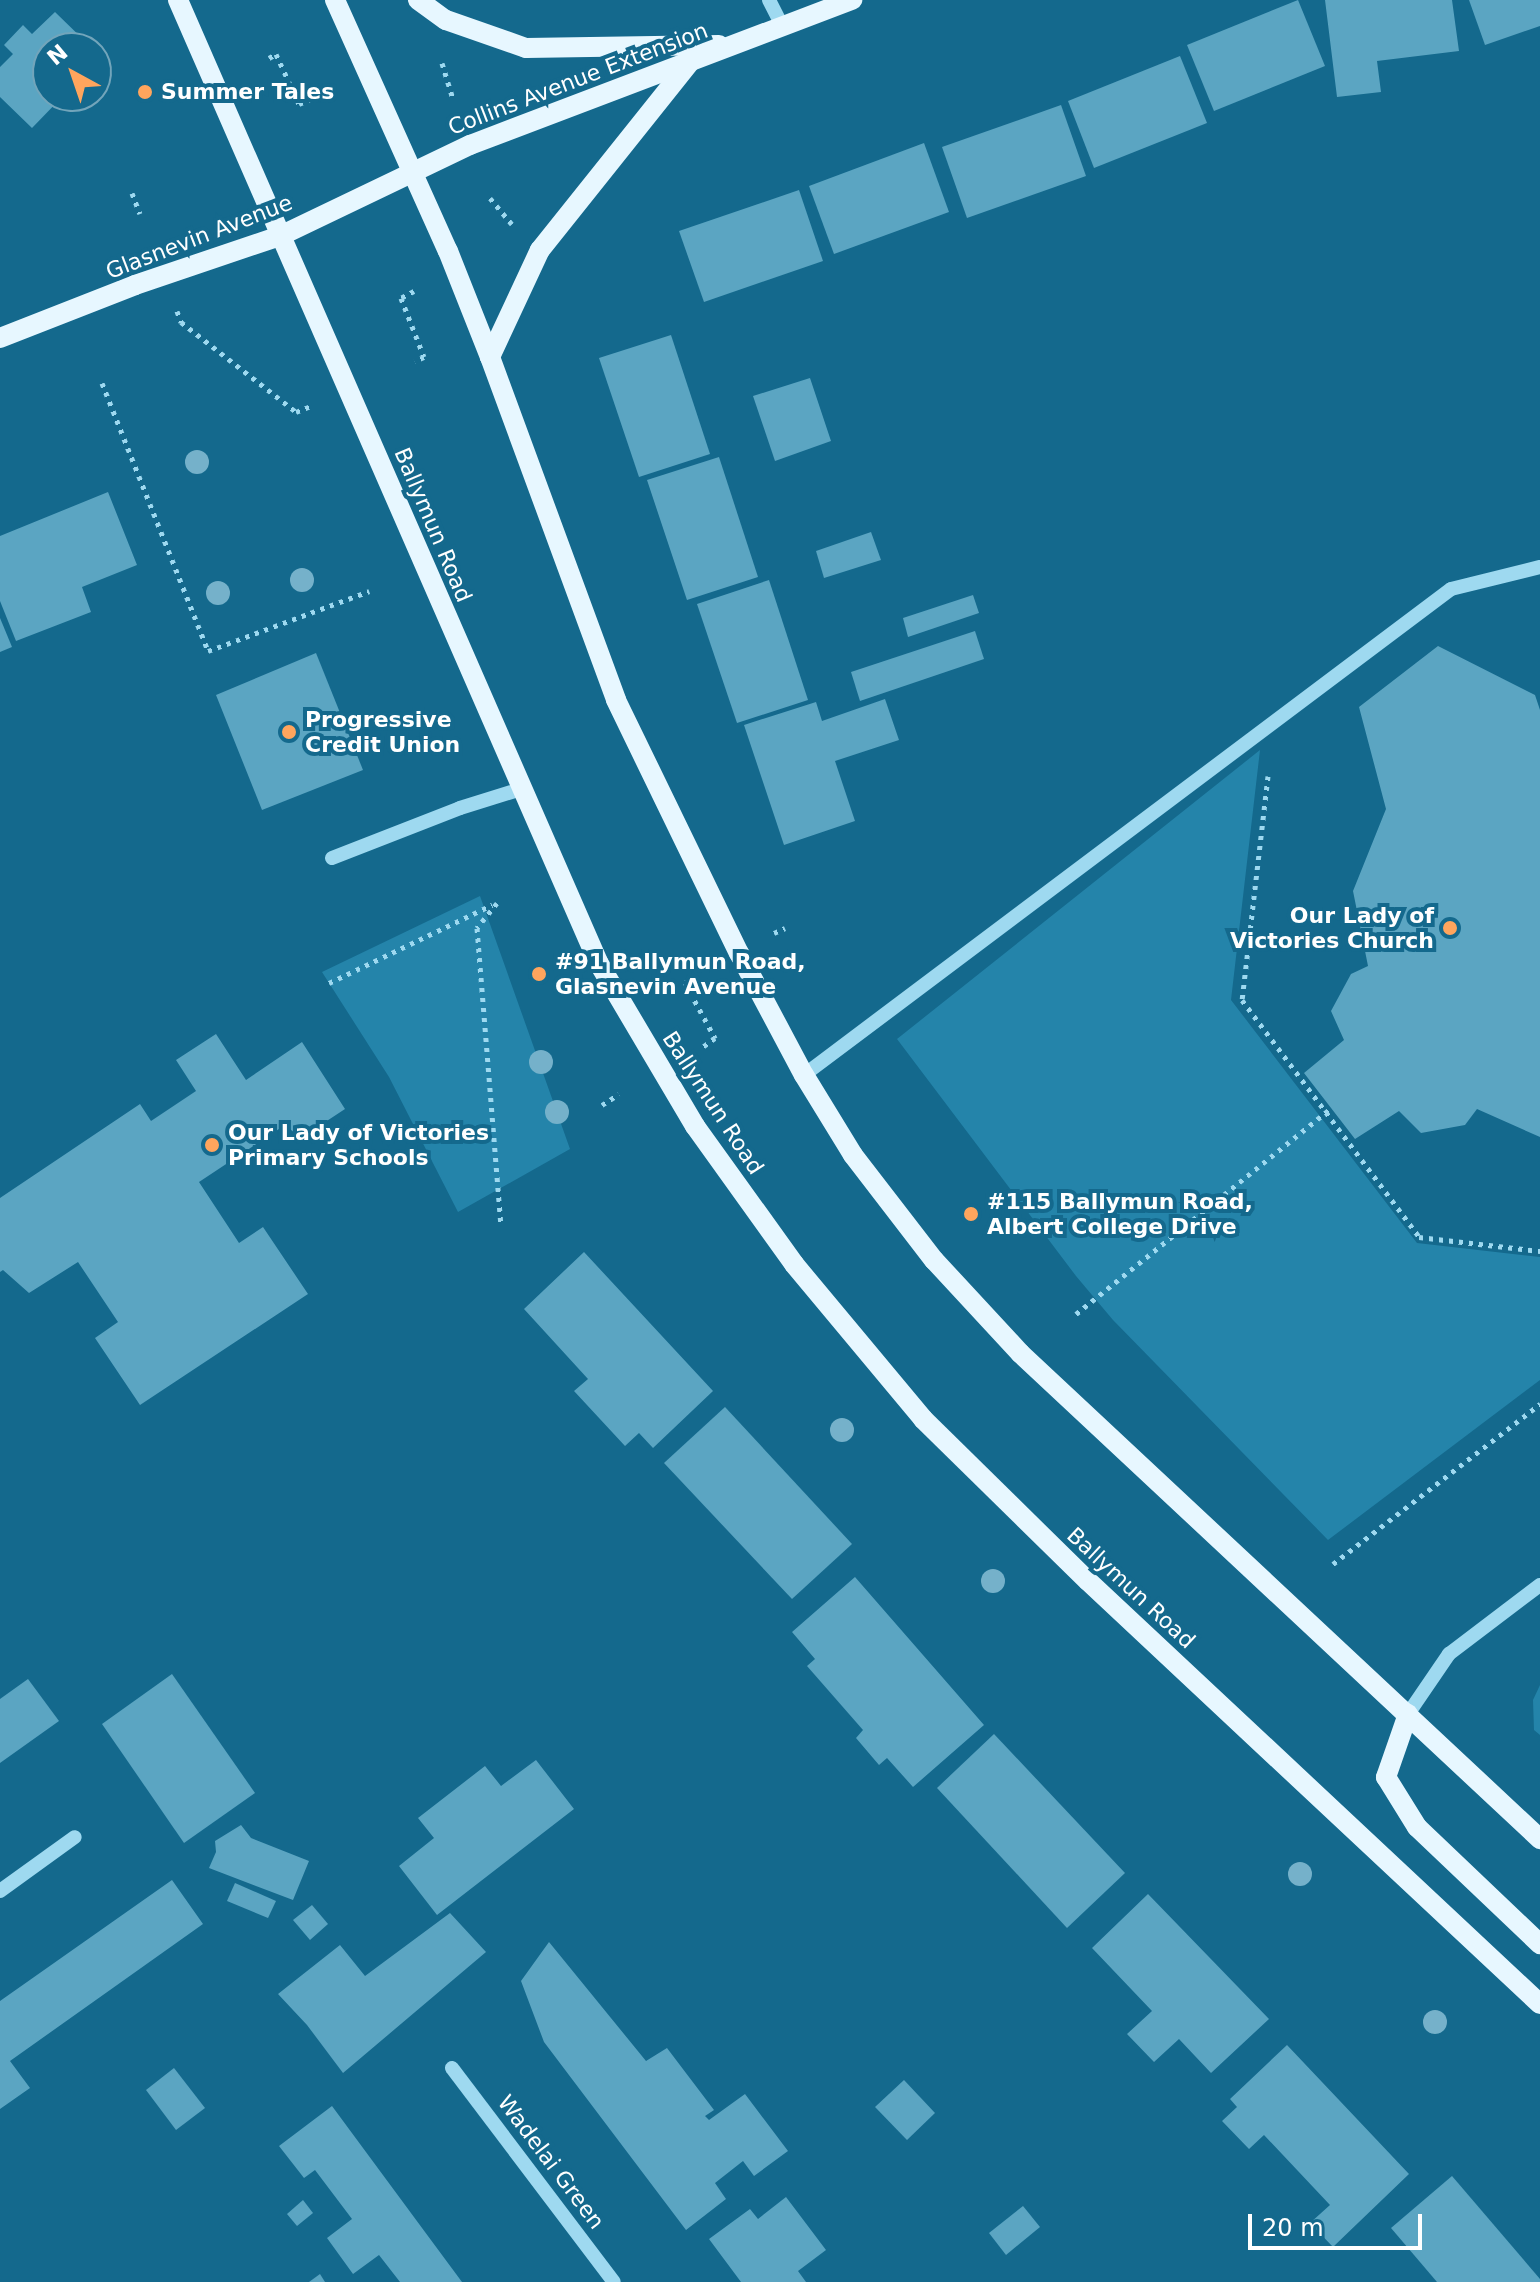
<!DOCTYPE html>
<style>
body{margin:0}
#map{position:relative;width:1540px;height:2282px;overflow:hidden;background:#14698d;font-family:"DejaVu Sans",sans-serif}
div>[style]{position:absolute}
.green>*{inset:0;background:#2484aa}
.building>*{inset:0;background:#5ba5c2}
.path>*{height:5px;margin-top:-2.5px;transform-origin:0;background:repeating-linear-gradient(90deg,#9ed9f0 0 4px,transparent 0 10px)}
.minor>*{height:14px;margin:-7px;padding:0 7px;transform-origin:7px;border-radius:7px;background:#9ed9f0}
.major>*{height:20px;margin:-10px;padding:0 10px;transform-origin:10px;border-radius:10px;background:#e7f7ff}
.trees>*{width:24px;height:24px;margin:-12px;border-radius:50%;background:#75b1ca}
.dots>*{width:22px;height:22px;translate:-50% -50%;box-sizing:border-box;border:4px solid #14698d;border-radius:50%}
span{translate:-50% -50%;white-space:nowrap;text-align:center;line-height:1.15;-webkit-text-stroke:8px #14698d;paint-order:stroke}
.street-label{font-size:22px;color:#fff}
.poi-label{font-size:22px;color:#fff;font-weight:700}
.left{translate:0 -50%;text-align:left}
.right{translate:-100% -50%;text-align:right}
.north{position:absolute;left:32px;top:32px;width:80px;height:80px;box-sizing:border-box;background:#14698d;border:2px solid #72a5bb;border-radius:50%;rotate:320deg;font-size:22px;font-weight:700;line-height:32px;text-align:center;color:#fff}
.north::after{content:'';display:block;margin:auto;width:28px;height:36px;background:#ffa55d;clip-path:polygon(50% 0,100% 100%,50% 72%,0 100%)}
.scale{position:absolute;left:1248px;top:2214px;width:174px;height:36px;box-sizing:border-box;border:4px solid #fff;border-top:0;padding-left:10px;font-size:24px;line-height:28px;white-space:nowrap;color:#fff;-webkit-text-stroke:6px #14698d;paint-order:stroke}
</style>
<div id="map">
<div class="green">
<div style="clip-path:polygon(1260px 750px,1231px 1000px,1417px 1243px,1540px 1257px,1540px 1380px,1328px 1540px,1113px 1320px,1076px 1276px,897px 1039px)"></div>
<div style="clip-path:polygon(480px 896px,570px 1149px,458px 1212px,389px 1077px,322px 972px)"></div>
<div style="clip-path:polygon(1540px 1685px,1540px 1735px,1534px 1730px,1533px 1700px)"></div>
</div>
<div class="building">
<div style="clip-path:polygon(1298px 0,1325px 66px,1214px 111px,1187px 45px)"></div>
<div style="clip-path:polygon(1325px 0,1452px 0,1459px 51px,1377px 61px,1381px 92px,1337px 97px)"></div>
<div style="clip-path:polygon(1469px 0,1540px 0,1540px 26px,1485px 45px)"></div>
<div style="clip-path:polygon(55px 12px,92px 48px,48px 48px,48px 96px,63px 96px,32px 128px,0 97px,0 67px,13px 54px,4px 45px,23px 25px,32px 34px)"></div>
<div style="clip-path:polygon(1180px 56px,1207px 123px,1094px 168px,1068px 101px)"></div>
<div style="clip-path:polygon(1061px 105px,1086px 176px,967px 218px,942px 147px)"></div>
<div style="clip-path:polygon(924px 143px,949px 212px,834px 254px,809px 186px)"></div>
<div style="clip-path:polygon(799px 190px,823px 261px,704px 302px,679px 231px)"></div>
<div style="clip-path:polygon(671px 335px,710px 454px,639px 477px,599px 358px)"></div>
<div style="clip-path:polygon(810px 378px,831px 441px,775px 461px,753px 396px)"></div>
<div style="clip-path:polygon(719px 457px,758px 577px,687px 600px,647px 480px)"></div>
<div style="clip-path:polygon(108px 492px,137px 565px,82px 587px,91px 612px,16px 641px,0 601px,0 536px)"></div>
<div style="clip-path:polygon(871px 532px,881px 560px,824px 578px,816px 551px)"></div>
<div style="clip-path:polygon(769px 580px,808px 700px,737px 723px,697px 604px)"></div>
<div style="clip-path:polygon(973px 595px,979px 613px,908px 637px,903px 618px)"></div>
<div style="clip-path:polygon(0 618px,12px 647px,0 652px)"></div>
<div style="clip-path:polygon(975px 631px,984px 659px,860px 701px,851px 672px)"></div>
<div style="clip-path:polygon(1438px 646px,1535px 695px,1540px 710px,1540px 1137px,1477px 1109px,1465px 1125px,1421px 1133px,1399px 1111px,1355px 1139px,1304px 1073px,1344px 1040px,1331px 1011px,1351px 974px,1368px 966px,1353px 891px,1386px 809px,1359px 707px)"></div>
<div style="clip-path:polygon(316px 653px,363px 770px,262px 810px,216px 695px)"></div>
<div style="clip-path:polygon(885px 699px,899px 740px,835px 761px,855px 821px,784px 845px,744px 725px,816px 702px,822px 721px)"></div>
<div style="clip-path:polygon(216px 1034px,246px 1080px,302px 1042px,345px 1109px,301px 1138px,285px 1125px,199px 1182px,239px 1243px,263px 1227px,308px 1294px,140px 1405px,95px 1338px,118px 1322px,78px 1262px,29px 1293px,3px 1270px,0 1272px,0 1198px,140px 1104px,151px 1121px,196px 1091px,176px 1060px)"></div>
<div style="clip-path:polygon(584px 1252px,713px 1391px,653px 1448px,639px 1433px,625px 1446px,574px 1391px,588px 1379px,524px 1309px)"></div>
<div style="clip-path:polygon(725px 1407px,852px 1544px,792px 1599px,664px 1463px)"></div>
<div style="clip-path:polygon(855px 1577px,984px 1725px,913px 1787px,887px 1758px,879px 1765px,856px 1738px,863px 1730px,807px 1666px,815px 1659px,792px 1632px)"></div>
<div style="clip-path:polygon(172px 1674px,255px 1793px,184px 1843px,102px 1724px)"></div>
<div style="clip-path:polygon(28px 1679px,59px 1721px,0 1763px,0 1699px)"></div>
<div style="clip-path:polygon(994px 1734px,1125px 1873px,1067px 1928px,937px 1788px)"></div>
<div style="clip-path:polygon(536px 1760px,574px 1809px,437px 1915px,399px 1866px,434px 1838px,418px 1818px,485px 1766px,501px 1786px)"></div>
<div style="clip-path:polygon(241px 1825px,251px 1838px,309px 1861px,293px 1900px,209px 1868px,216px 1852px,215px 1841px)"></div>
<div style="clip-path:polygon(172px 1880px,203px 1924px,10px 2061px,30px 2088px,0 2109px,0 2001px)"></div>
<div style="clip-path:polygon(235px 1883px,276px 1901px,268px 1918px,227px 1901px)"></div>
<div style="clip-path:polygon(1148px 1894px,1269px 2019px,1211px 2073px,1179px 2039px,1154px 2062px,1127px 2034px,1152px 2011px,1092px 1948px)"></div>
<div style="clip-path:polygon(312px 1905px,328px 1924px,310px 1940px,293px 1920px)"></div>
<div style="clip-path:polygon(450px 1913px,486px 1952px,343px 2073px,307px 2025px,278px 1994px,340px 1945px,365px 1976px)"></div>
<div style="clip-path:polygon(549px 1942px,646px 2061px,667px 2048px,714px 2110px,705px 2116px,709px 2120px,745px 2094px,788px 2151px,754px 2176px,743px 2161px,715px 2183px,726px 2199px,686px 2230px,544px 2042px,521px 1981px)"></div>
<div style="clip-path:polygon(1287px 2045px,1409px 2174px,1333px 2247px,1310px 2223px,1330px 2205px,1264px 2135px,1249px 2149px,1222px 2121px,1237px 2107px,1230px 2099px)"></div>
<div style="clip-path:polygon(174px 2068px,205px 2108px,176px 2130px,146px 2090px)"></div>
<div style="clip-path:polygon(904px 2080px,935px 2113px,907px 2140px,875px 2107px)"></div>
<div style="clip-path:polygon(332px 2106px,425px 2232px,462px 2282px,400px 2282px,379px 2255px,353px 2274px,327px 2238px,352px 2219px,315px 2170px,304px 2178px,279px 2146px)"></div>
<div style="clip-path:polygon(1452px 2176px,1540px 2279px,1540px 2282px,1437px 2282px,1391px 2228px)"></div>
<div style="clip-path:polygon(786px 2197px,826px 2250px,798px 2271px,806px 2282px,741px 2282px,709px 2239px,750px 2209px,758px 2219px)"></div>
<div style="clip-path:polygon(303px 2200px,313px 2213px,297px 2226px,287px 2214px)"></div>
<div style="clip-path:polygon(1023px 2206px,1040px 2227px,1006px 2255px,989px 2233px)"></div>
<div style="clip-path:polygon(320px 2274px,325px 2282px,309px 2282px)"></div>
</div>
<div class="path">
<div style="left:269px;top:58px;width:8px;rotate:-30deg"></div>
<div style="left:276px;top:54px;width:55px;rotate:65.3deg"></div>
<div style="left:299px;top:104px;width:12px;rotate:-24deg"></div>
<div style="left:442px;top:63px;width:39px;rotate:73deg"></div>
<div style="left:132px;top:193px;width:22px;rotate:69deg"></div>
<div style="left:490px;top:198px;width:34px;rotate:50deg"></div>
<div style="left:414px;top:291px;width:15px;rotate:152deg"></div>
<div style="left:401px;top:298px;width:63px;rotate:68.7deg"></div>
<div style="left:424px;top:357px;width:10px;rotate:156deg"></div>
<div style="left:177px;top:311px;width:12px;rotate:70deg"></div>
<div style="left:181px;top:322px;width:146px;rotate:38deg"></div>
<div style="left:296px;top:412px;width:16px;rotate:-22deg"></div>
<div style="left:102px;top:383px;width:288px;rotate:68.4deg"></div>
<div style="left:208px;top:651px;width:172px;rotate:-20.4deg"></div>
<div style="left:1268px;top:776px;width:226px;rotate:96.6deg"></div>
<div style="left:1242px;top:1000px;width:296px;rotate:53.2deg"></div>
<div style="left:1419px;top:1237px;width:122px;rotate:6.6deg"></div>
<div style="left:497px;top:903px;width:32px;rotate:129deg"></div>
<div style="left:477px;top:928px;width:298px;rotate:85.4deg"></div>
<div style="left:774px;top:933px;width:12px;rotate:-24deg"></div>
<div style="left:698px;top:976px;width:15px;rotate:152deg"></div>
<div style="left:685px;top:983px;width:63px;rotate:61.4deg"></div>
<div style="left:715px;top:1038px;width:17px;rotate:144deg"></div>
<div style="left:329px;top:983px;width:181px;rotate:-25.6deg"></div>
<div style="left:602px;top:1105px;width:20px;rotate:-33deg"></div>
<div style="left:1076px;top:1314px;width:328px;rotate:-38.9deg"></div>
<div style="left:1333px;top:1564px;width:262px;rotate:-37.7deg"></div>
</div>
<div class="minor">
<div style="left:769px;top:0;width:29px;rotate:63deg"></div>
<div style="left:332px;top:858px;width:137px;rotate:-21.3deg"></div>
<div style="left:460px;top:808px;width:64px;rotate:-17.3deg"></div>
<div style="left:804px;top:1075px;width:809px;rotate:-36.91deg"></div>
<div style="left:1451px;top:589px;width:92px;rotate:-13.9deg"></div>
<div style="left:1408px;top:1714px;width:73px;rotate:-55.7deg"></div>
<div style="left:1449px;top:1654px;width:114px;rotate:-37.2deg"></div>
<div style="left:0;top:1891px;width:92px;rotate:-35.8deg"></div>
<div style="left:452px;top:2068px;width:268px;rotate:52.9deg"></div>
</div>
<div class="major">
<div style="left:178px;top:0;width:1050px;rotate:66.41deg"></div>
<div style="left:598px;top:962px;width:191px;rotate:59.4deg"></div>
<div style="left:695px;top:1126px;width:170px;rotate:54.3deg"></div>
<div style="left:794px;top:1264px;width:202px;rotate:50.2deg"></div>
<div style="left:923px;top:1419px;width:231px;rotate:44.5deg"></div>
<div style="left:1088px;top:1581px;width:619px;rotate:43.1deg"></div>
<div style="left:335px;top:0;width:275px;rotate:65.8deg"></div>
<div style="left:448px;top:251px;width:114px;rotate:68.4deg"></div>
<div style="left:490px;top:357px;width:365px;rotate:69.8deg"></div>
<div style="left:616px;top:700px;width:281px;rotate:64.1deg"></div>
<div style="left:739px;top:953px;width:138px;rotate:62deg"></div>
<div style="left:804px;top:1075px;width:94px;rotate:58.5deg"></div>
<div style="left:853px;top:1155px;width:133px;rotate:52.4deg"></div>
<div style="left:934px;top:1260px;width:127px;rotate:47.2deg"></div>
<div style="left:1020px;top:1353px;width:712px;rotate:43.06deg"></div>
<div style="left:418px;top:0;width:34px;rotate:36deg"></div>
<div style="left:446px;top:20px;width:85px;rotate:19.3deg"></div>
<div style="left:526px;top:48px;width:193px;rotate:-0.9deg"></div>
<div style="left:0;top:338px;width:145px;rotate:-21.4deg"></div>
<div style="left:135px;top:285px;width:153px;rotate:-18.7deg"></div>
<div style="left:280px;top:236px;width:211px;rotate:-25.6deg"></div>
<div style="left:470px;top:145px;width:409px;rotate:-20.8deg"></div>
<div style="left:490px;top:357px;width:118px;rotate:-65deg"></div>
<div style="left:540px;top:250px;width:242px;rotate:-51.4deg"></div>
<div style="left:1408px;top:1714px;width:67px;rotate:109.2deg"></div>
<div style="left:1386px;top:1777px;width:59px;rotate:58.2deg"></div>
<div style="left:1417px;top:1827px;width:170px;rotate:43.6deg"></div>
</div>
<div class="trees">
<div style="left:197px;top:462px"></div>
<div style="left:302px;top:580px"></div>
<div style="left:218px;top:593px"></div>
<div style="left:541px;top:1062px"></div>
<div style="left:557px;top:1112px"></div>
<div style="left:842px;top:1430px"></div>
<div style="left:993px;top:1581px"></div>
<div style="left:1300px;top:1874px"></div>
<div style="left:1435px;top:2022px"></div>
</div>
<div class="dots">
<div style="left:145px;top:92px;background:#ffa55d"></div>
<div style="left:289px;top:732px;background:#ffa55d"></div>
<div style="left:1450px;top:928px;background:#ffa55d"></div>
<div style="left:539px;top:974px;background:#ffa55d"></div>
<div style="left:212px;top:1145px;background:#ffa55d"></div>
<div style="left:971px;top:1214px;background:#ffa55d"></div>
</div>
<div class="street-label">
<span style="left:578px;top:79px;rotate:-21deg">Collins Avenue Extension</span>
<span style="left:199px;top:237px;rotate:-21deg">Glasnevin Avenue</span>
<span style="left:433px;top:525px;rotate:67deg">Ballymun Road</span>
<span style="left:713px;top:1103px;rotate:57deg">Ballymun Road</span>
<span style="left:1131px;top:1588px;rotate:43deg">Ballymun Road</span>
<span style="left:551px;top:2162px;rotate:53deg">Wadelai Green</span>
</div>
<div class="poi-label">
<span class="left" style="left:161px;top:92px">Summer Tales</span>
<span class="left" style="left:305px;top:732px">Progressive<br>Credit Union</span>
<span class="right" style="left:1434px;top:928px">Our Lady of<br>Victories Church</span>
<span class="left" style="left:555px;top:974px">#91 Ballymun Road,<br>Glasnevin Avenue</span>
<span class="left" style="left:228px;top:1145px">Our Lady of Victories<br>Primary Schools</span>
<span class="left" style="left:987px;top:1214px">#115 Ballymun Road,<br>Albert College Drive</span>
</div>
<div class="north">N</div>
<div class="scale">20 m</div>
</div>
